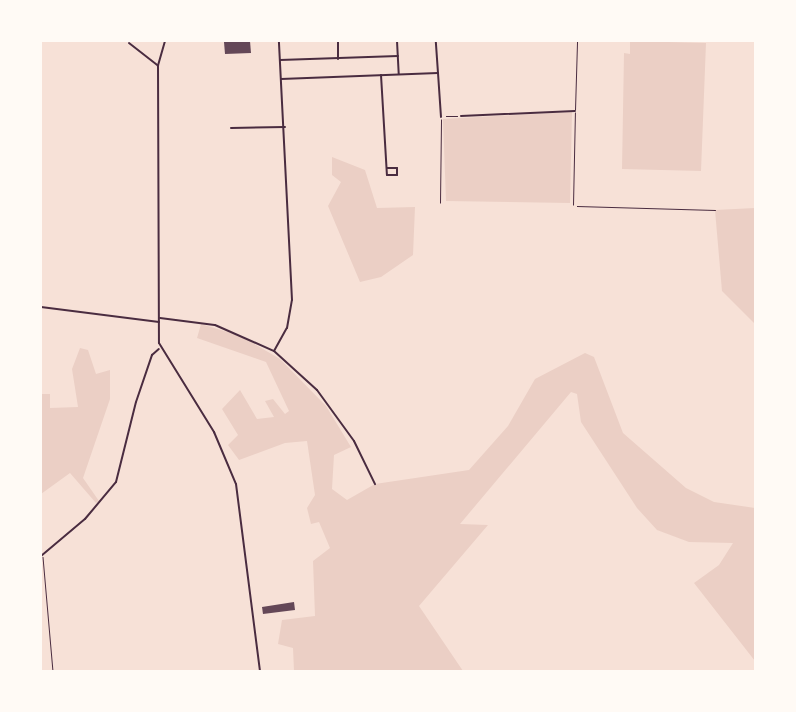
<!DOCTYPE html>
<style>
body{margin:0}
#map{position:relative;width:796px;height:712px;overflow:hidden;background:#f7e1d7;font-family:Inter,sans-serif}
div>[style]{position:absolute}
.green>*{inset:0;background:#ebcfc5}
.building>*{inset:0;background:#644757}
.path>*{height:0.5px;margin:-0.25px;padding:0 0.25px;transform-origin:0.25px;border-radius:0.25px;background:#4a2c40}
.service>*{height:0.5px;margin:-0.25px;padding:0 0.25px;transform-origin:0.25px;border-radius:0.25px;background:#4a2c40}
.minor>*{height:2px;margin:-1px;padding:0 1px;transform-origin:1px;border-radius:1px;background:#4a2c40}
span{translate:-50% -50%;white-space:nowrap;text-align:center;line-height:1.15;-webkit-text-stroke:5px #fffaf5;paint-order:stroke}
.frame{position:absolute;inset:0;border:42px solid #fffaf5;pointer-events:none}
</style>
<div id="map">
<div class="green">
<div style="clip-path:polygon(630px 41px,706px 43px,701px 171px,622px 169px,624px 53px,630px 54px)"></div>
<div style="clip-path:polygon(572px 112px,570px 203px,446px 201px,443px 119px)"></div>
<div style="clip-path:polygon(332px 157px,365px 170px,377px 208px,415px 207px,413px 255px,381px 277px,360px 282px,328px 206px,341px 182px,332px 175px)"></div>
<div style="clip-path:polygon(755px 208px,755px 324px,722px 291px,715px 210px)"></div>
<div style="clip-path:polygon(201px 324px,241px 336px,280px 359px,326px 406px,351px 447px,334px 455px,332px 489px,347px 500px,375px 484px,469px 470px,508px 426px,535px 379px,585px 353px,594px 357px,623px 433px,686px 488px,714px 502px,755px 508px,755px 661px,694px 583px,719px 565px,733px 543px,689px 542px,657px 530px,637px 508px,581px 422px,577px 394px,571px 392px,460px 524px,488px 525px,419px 606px,463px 671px,294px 671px,293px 648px,278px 644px,282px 620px,315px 616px,313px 561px,330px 548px,319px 522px,311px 524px,307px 508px,315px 495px,307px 441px,285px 443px,239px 460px,228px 445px,238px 435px,222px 409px,240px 390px,257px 419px,274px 417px,265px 401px,273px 399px,285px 414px,289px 411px,266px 362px,197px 338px)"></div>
<div style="clip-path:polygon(80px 348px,88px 350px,96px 374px,110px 370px,110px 399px,83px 478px,99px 501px,96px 503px,70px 473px,41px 494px,41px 394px,50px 394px,50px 408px,78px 407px,72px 369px)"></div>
</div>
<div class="building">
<div style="clip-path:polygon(250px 41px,251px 53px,225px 54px,224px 42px)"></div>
<div style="clip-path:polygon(294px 602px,295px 610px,263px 614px,262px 607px)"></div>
</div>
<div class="path">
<div style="left:446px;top:116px;width:12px"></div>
<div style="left:440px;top:203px;width:83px;rotate:-89.3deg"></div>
<div style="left:577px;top:206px;width:138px;rotate:1.7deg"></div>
</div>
<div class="service">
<div style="left:575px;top:110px;width:69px;rotate:-88.3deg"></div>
<div style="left:573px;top:205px;width:92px;rotate:-88.8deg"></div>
<div style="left:43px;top:557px;width:114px;rotate:85deg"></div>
</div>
<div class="minor">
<div style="left:165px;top:41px;width:26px;rotate:106deg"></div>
<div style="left:158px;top:66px;width:277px;rotate:89.8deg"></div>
<div style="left:159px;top:343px;width:105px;rotate:58.3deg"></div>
<div style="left:214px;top:432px;width:56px;rotate:67.1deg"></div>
<div style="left:236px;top:484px;width:189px;rotate:82.7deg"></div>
<div style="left:338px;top:41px;width:18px;rotate:90deg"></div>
<div style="left:397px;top:41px;width:33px;rotate:87deg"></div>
<div style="left:129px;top:43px;width:37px;rotate:38deg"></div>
<div style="left:280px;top:60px;width:118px;rotate:-1.9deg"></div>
<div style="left:438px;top:73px;width:44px;rotate:86.1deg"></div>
<div style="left:381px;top:75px;width:100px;rotate:86.6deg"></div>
<div style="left:387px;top:175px;width:10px"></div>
<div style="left:397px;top:175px;width:7px;rotate:-90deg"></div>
<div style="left:397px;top:168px;width:10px;rotate:180deg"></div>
<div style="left:281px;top:79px;width:157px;rotate:-2.2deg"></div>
<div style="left:438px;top:73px;width:32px;rotate:-94deg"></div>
<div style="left:461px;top:116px;width:114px;rotate:-2.5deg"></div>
<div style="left:231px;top:128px;width:54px;rotate:-1.1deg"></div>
<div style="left:41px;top:307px;width:119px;rotate:7.2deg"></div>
<div style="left:160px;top:318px;width:55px;rotate:7.3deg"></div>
<div style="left:215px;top:325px;width:64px;rotate:23.8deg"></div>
<div style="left:274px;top:351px;width:58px;rotate:42.2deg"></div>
<div style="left:317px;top:390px;width:63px;rotate:54deg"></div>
<div style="left:354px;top:441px;width:48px;rotate:64deg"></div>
<div style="left:274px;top:351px;width:26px;rotate:-61deg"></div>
<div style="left:287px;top:328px;width:28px;rotate:-80deg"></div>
<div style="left:292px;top:300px;width:259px;rotate:-92.9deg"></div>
<div style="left:41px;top:556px;width:57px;rotate:-40.1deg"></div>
<div style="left:85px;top:519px;width:48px;rotate:-50deg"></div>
<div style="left:116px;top:482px;width:82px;rotate:-76deg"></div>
<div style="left:136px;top:402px;width:50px;rotate:-71.2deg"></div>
<div style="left:152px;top:355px;width:9px;rotate:-41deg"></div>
</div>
<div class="frame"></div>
</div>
